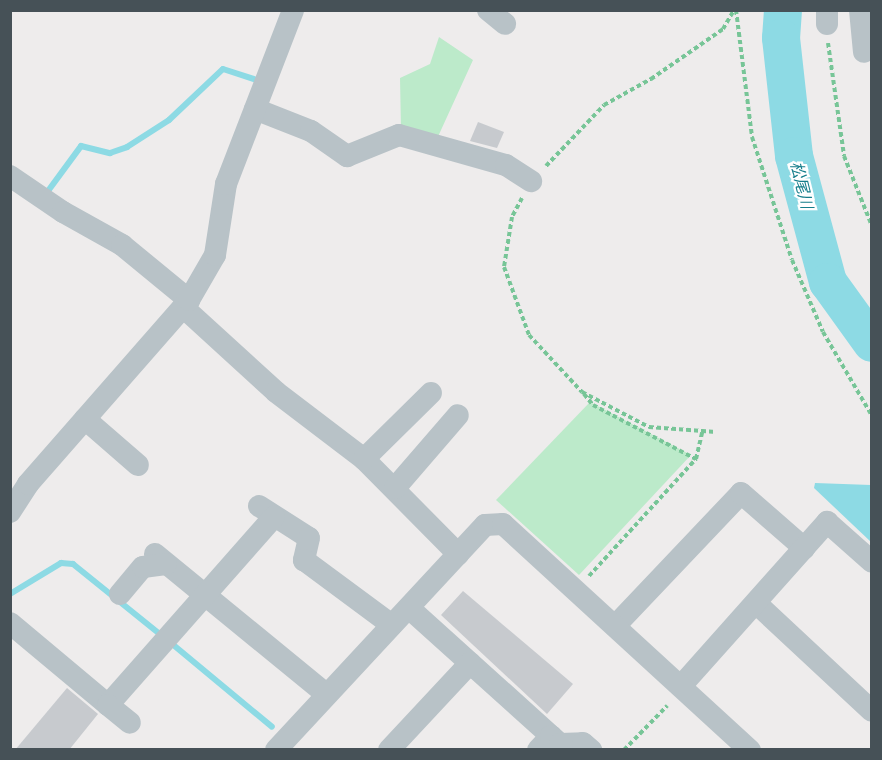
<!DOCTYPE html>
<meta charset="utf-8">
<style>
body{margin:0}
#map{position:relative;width:882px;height:760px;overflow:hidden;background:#eeecec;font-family:"Golos Text","Noto Sans JP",sans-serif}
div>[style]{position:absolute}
.green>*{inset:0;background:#bceaca}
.water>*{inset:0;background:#8ddae4}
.stream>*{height:6px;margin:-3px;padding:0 3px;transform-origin:3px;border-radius:3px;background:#8ddae4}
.river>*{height:38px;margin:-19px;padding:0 19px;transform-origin:19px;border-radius:19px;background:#8ddae4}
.building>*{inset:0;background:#c7cace}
.path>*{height:4px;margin-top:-2px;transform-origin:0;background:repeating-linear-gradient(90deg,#77c597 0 4.5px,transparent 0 7.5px)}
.minor>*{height:22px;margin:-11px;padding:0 11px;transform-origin:11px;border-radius:11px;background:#b8c2c7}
span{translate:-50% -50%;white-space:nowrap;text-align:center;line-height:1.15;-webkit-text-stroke:4.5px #fff;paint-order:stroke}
.water-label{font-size:16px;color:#167e8b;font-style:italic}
.frame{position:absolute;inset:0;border:12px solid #465157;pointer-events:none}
</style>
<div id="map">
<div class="green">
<div style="clip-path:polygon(439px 37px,473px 60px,436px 141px,401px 130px,400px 78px,430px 64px)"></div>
<div style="clip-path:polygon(590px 402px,691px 455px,579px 575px,496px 500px)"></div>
</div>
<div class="water">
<div style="clip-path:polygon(815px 483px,871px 485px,871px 542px,814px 488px)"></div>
</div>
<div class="stream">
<div style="left:48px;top:191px;width:56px;rotate:-53.7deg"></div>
<div style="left:81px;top:146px;width:30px;rotate:14deg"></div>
<div style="left:110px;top:153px;width:18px;rotate:-19deg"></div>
<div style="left:127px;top:147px;width:50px;rotate:-32.7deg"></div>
<div style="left:169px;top:120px;width:74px;rotate:-43.4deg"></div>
<div style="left:223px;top:69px;width:35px;rotate:18deg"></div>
<div style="left:10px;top:594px;width:60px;rotate:-31.3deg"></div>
<div style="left:61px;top:563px;width:12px;rotate:5deg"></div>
<div style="left:73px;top:564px;width:113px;rotate:38.9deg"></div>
<div style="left:171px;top:643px;width:131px;rotate:39.7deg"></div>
</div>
<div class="river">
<div style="left:783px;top:10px;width:28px;rotate:94deg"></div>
<div style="left:781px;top:38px;width:119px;rotate:83.7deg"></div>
<div style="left:794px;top:156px;width:131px;rotate:74.9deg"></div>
<div style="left:828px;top:282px;width:75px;rotate:54.2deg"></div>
</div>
<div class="building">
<div style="clip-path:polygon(478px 122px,504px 132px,497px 148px,470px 141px)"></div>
<div style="clip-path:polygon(463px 591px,573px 684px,547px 714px,441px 615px)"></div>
<div style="clip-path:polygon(67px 688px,98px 714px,69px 750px,15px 750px)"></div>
</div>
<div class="path">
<div style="left:736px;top:10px;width:128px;rotate:82.8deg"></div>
<div style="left:752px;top:137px;width:129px;rotate:72deg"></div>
<div style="left:792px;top:260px;width:78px;rotate:66.7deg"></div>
<div style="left:823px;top:332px;width:97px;rotate:59.7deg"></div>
<div style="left:828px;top:43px;width:114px;rotate:81.9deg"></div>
<div style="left:844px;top:156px;width:75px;rotate:68.2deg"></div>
<div style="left:546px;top:166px;width:84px;rotate:-46.4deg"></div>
<div style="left:604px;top:105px;width:54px;rotate:-29deg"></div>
<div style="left:651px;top:79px;width:88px;rotate:-34.8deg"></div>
<div style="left:723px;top:29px;width:22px;rotate:-60deg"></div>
<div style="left:522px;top:198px;width:21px;rotate:118deg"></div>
<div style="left:512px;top:217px;width:51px;rotate:99.1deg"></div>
<div style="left:504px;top:267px;width:72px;rotate:69.8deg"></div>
<div style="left:529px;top:335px;width:78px;rotate:47.1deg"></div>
<div style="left:582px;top:392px;width:76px;rotate:27.6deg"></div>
<div style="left:649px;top:427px;width:67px;rotate:4.3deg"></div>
<div style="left:584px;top:394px;width:14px;rotate:51deg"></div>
<div style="left:593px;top:405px;width:116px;rotate:27.7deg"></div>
<div style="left:589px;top:576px;width:159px;rotate:-47.6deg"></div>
<div style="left:696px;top:459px;width:28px;rotate:-77deg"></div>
<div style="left:624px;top:750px;width:62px;rotate:-45.7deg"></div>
</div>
<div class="minor">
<div style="left:488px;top:10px;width:22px;rotate:39deg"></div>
<div style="left:860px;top:10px;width:42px;rotate:84.6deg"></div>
<div style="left:827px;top:24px;width:14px;rotate:-90deg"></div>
<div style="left:255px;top:109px;width:60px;rotate:21.4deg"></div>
<div style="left:311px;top:131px;width:44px;rotate:34.8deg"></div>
<div style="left:347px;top:156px;width:56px;rotate:-22deg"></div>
<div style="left:399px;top:135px;width:111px;rotate:15.7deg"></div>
<div style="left:506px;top:165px;width:30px;rotate:33deg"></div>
<div style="left:10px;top:176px;width:64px;rotate:34.2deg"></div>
<div style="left:63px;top:212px;width:68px;rotate:29.2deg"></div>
<div style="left:122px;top:245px;width:87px;rotate:39.4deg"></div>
<div style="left:183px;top:307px;width:126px;rotate:42.4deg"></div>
<div style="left:276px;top:392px;width:111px;rotate:37.3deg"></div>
<div style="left:364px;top:459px;width:134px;rotate:45.3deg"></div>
<div style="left:85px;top:419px;width:70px;rotate:41deg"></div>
<div style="left:364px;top:459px;width:94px;rotate:-44.6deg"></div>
<div style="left:395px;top:488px;width:96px;rotate:-49.2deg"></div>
<div style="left:259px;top:506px;width:59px;rotate:32.6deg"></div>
<div style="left:309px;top:538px;width:23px;rotate:103deg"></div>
<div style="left:304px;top:560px;width:109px;rotate:36.5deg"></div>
<div style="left:10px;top:512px;width:33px;rotate:-57deg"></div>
<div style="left:28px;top:484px;width:244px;rotate:-48.8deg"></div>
<div style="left:189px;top:300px;width:52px;rotate:-60deg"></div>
<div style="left:215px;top:255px;width:72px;rotate:-81.2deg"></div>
<div style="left:226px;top:184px;width:186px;rotate:-68.9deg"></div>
<div style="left:155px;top:554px;width:221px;rotate:39.3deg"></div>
<div style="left:120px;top:594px;width:35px;rotate:-50deg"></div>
<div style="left:143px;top:567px;width:23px;rotate:-7deg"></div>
<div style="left:756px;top:603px;width:158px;rotate:43deg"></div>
<div style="left:409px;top:608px;width:191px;rotate:42deg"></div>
<div style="left:551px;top:736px;width:19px;rotate:133deg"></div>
<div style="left:10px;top:623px;width:128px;rotate:39.9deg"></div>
<div style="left:108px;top:705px;width:251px;rotate:-48.6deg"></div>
<div style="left:615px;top:626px;width:183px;rotate:-46.5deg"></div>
<div style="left:741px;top:493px;width:84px;rotate:41.1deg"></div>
<div style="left:681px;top:686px;width:220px;rotate:-48.3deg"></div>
<div style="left:827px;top:522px;width:60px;rotate:41.6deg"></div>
<div style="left:108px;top:705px;width:28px;rotate:39deg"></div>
<div style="left:551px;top:736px;width:12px;rotate:42deg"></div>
<div style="left:560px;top:744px;width:23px;rotate:-2deg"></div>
<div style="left:583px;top:743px;width:11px;rotate:41deg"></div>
<div style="left:276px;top:750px;width:307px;rotate:-47.1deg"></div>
<div style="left:485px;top:525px;width:18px;rotate:-3deg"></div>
<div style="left:503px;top:524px;width:335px;rotate:42.5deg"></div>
<div style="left:389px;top:750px;width:119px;rotate:-47deg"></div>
</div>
<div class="water-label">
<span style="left:802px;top:185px;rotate:76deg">松尾川</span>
</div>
<div class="frame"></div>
</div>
